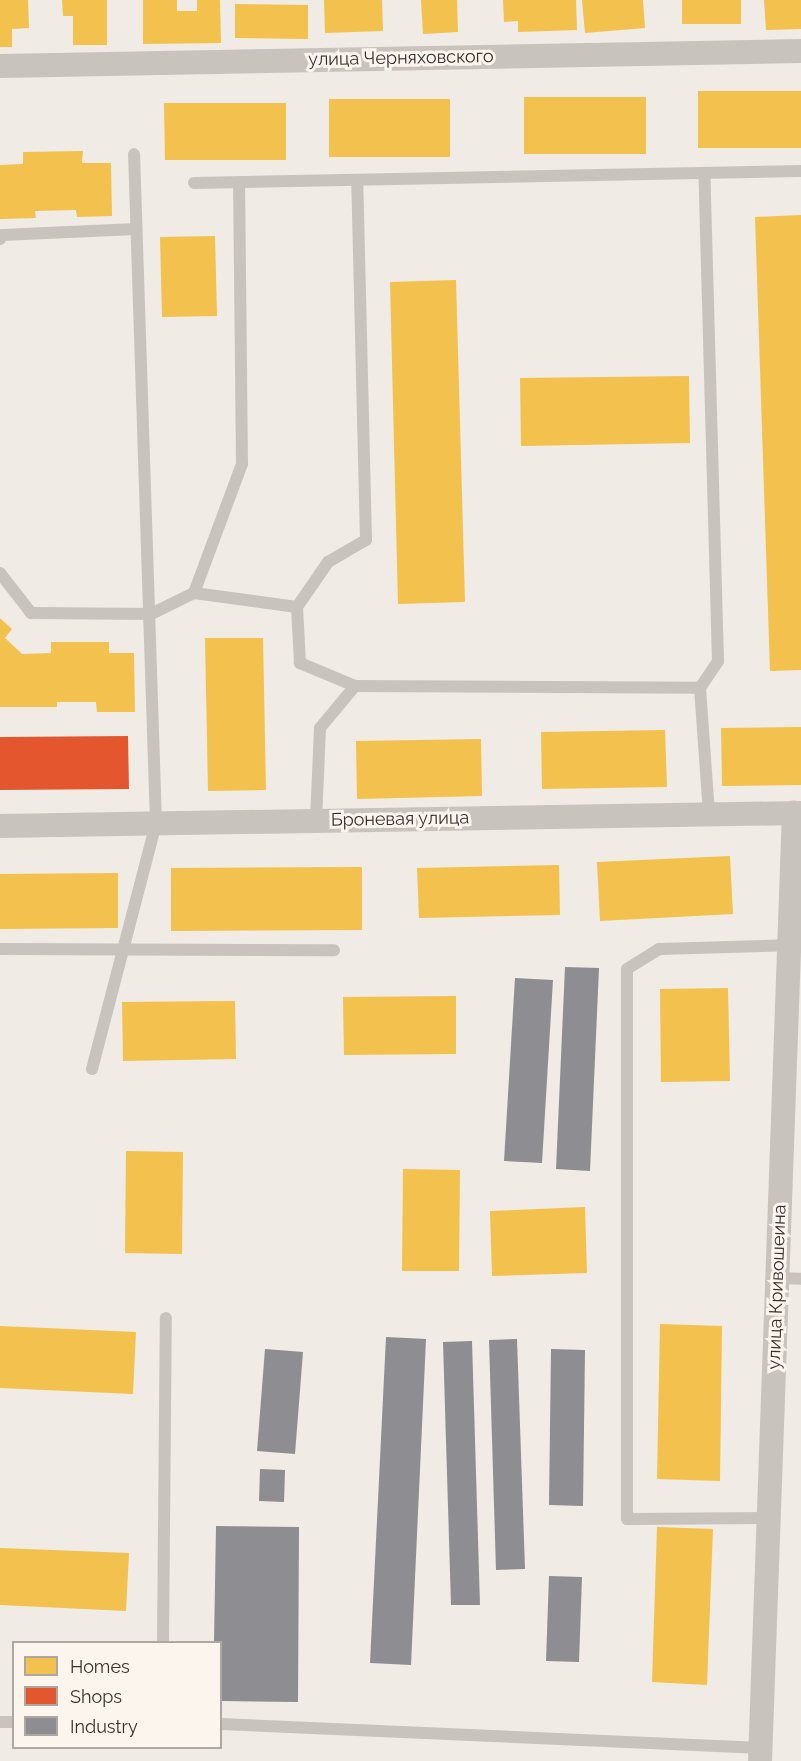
<!DOCTYPE html>
<meta charset="utf-8">
<style>
body{margin:0}
#map{position:relative;width:801px;height:1761px;overflow:hidden;background:#f0ebe5;font-family:Raleway,sans-serif}
div>[style]{position:absolute}
.homes>*{inset:0;background:#f2c14e}
.shops>*{inset:0;background:#e4572e}
.industry>*{inset:0;background:#8d8d92}
.service>*{height:12px;margin:-6px;padding:0 6px;transform-origin:6px;border-radius:6px;background:#c9c3be}
.minor>*{height:24px;margin:-12px;padding:0 12px;transform-origin:12px;border-radius:12px;background:#c9c3be}
span{translate:-50% -50%;white-space:nowrap;text-align:center;line-height:1.15;-webkit-text-stroke:6px #fbf5ee;paint-order:stroke}
.street-label{font-size:18px;color:#3b302b}
.legend{position:absolute;left:12px;top:1641px;width:210px;height:108px;box-sizing:border-box;background:#fbf5ee;border:2px solid #aea6a0;margin:0;padding:8px 10px;list-style:none;font-size:18px;color:#3b302b}
.legend li{display:flex;align-items:center;gap:12px;height:30px}
.legend b{width:30px;border:2px solid #aea6a0}
</style>
<div id="map">
<div class="homes">
<div style="clip-path:polygon(0 0,28px 0,29px 28px,12px 29px,12px 47px,0 47px)"></div>
<div style="clip-path:polygon(62px 0,107px 0,107px 45px,73px 45px,73px 16px,63px 16px)"></div>
<div style="clip-path:polygon(143px 0,177px 0,177px 11px,197px 11px,197px 0,220px 0,221px 43px,143px 44px)"></div>
<div style="clip-path:polygon(324px 0,382px 0,383px 31px,325px 33px)"></div>
<div style="clip-path:polygon(421px 0,457px 0,458px 32px,423px 34px)"></div>
<div style="clip-path:polygon(503px 0,576px 0,577px 30px,518px 32px,518px 21px,504px 22px)"></div>
<div style="clip-path:polygon(582px 0,643px 0,645px 28px,585px 33px)"></div>
<div style="clip-path:polygon(682px 0,741px 0,741px 24px,682px 24px)"></div>
<div style="clip-path:polygon(764px 0,801px 0,801px 29px,766px 30px)"></div>
<div style="clip-path:polygon(235px 4px,308px 5px,308px 39px,235px 38px)"></div>
<div style="clip-path:polygon(698px 91px,801px 91px,801px 148px,698px 148px)"></div>
<div style="clip-path:polygon(524px 97px,646px 97px,646px 154px,524px 154px)"></div>
<div style="clip-path:polygon(329px 99px,450px 99px,450px 157px,329px 157px)"></div>
<div style="clip-path:polygon(164px 103px,286px 103px,286px 160px,165px 160px)"></div>
<div style="clip-path:polygon(83px 151px,82px 163px,111px 163px,112px 216px,77px 217px,76px 210px,35px 211px,36px 218px,0 219px,0 165px,23px 164px,23px 152px)"></div>
<div style="clip-path:polygon(801px 215px,801px 670px,770px 671px,755px 217px)"></div>
<div style="clip-path:polygon(215px 236px,217px 316px,162px 317px,160px 237px)"></div>
<div style="clip-path:polygon(456px 280px,465px 602px,398px 604px,390px 282px)"></div>
<div style="clip-path:polygon(689px 376px,690px 443px,521px 446px,520px 378px)"></div>
<div style="clip-path:polygon(0 618px,12px 629px,5px 638px,22px 654px,51px 653px,51px 642px,109px 642px,109px 653px,134px 653px,135px 712px,97px 712px,96px 702px,57px 702px,57px 707px,0 707px)"></div>
<div style="clip-path:polygon(205px 638px,263px 638px,266px 790px,208px 791px)"></div>
<div style="clip-path:polygon(801px 727px,801px 785px,722px 786px,721px 728px)"></div>
<div style="clip-path:polygon(665px 730px,667px 787px,542px 789px,541px 732px)"></div>
<div style="clip-path:polygon(481px 739px,482px 796px,357px 799px,356px 741px)"></div>
<div style="clip-path:polygon(730px 856px,733px 914px,600px 921px,597px 862px)"></div>
<div style="clip-path:polygon(559px 865px,560px 915px,419px 918px,417px 868px)"></div>
<div style="clip-path:polygon(362px 867px,362px 930px,171px 931px,171px 868px)"></div>
<div style="clip-path:polygon(118px 873px,118px 928px,0 929px,0 874px)"></div>
<div style="clip-path:polygon(728px 988px,730px 1081px,661px 1082px,660px 989px)"></div>
<div style="clip-path:polygon(456px 996px,456px 1054px,344px 1055px,343px 997px)"></div>
<div style="clip-path:polygon(235px 1001px,236px 1059px,123px 1061px,122px 1002px)"></div>
<div style="clip-path:polygon(126px 1151px,183px 1152px,182px 1254px,125px 1253px)"></div>
<div style="clip-path:polygon(403px 1169px,460px 1170px,459px 1271px,402px 1271px)"></div>
<div style="clip-path:polygon(585px 1207px,587px 1273px,492px 1276px,490px 1211px)"></div>
<div style="clip-path:polygon(660px 1324px,722px 1326px,720px 1481px,657px 1479px)"></div>
<div style="clip-path:polygon(0 1326px,136px 1332px,133px 1394px,0 1388px)"></div>
<div style="clip-path:polygon(657px 1527px,713px 1529px,707px 1685px,652px 1682px)"></div>
<div style="clip-path:polygon(0 1548px,129px 1553px,126px 1611px,0 1605px)"></div>
</div>
<div class="shops">
<div style="clip-path:polygon(128px 736px,129px 789px,0 790px,0 737px)"></div>
</div>
<div class="industry">
<div style="clip-path:polygon(565px 967px,599px 968px,590px 1171px,556px 1169px)"></div>
<div style="clip-path:polygon(515px 978px,553px 980px,542px 1163px,504px 1161px)"></div>
<div style="clip-path:polygon(386px 1337px,426px 1339px,411px 1665px,370px 1663px)"></div>
<div style="clip-path:polygon(517px 1339px,525px 1569px,496px 1570px,489px 1340px)"></div>
<div style="clip-path:polygon(472px 1341px,480px 1605px,451px 1605px,443px 1342px)"></div>
<div style="clip-path:polygon(265px 1349px,303px 1352px,295px 1454px,257px 1451px)"></div>
<div style="clip-path:polygon(551px 1349px,585px 1350px,583px 1506px,549px 1505px)"></div>
<div style="clip-path:polygon(260px 1469px,285px 1470px,284px 1502px,259px 1501px)"></div>
<div style="clip-path:polygon(216px 1526px,299px 1527px,298px 1702px,220px 1701px,220px 1642px,214px 1642px)"></div>
<div style="clip-path:polygon(549px 1576px,582px 1577px,579px 1662px,546px 1661px)"></div>
</div>
<div class="service">
<div style="left:194px;top:183px;width:607px;rotate:-1.13deg"></div>
<div style="left:0;top:239px;width:4px;rotate:-63deg"></div>
<div style="left:2px;top:235px;width:134px;rotate:-2.6deg"></div>
<div style="left:0;top:573px;width:51px;rotate:52.2deg"></div>
<div style="left:31px;top:613px;width:120px;rotate:0.5deg"></div>
<div style="left:151px;top:614px;width:48px;rotate:-26deg"></div>
<div style="left:194px;top:593px;width:138px;rotate:-69.6deg"></div>
<div style="left:242px;top:464px;width:282px;rotate:-90.6deg"></div>
<div style="left:194px;top:593px;width:104px;rotate:7.7deg"></div>
<div style="left:355px;top:686px;width:60px;rotate:-157.3deg"></div>
<div style="left:300px;top:663px;width:56px;rotate:-93.1deg"></div>
<div style="left:297px;top:607px;width:55px;rotate:-55.4deg"></div>
<div style="left:328px;top:562px;width:44px;rotate:-30.1deg"></div>
<div style="left:366px;top:540px;width:360px;rotate:-91.4deg"></div>
<div style="left:700px;top:688px;width:32px;rotate:-56deg"></div>
<div style="left:718px;top:661px;width:488px;rotate:-91.6deg"></div>
<div style="left:316px;top:820px;width:92px;rotate:-87.5deg"></div>
<div style="left:320px;top:728px;width:55px;rotate:-50.2deg"></div>
<div style="left:355px;top:686px;width:345px;rotate:0.3deg"></div>
<div style="left:700px;top:688px;width:126px;rotate:85.9deg"></div>
<div style="left:0;top:949px;width:334px;rotate:0.2deg"></div>
<div style="left:92px;top:1069px;width:254px;rotate:-75.4deg"></div>
<div style="left:156px;top:823px;width:669px;rotate:-91.88deg"></div>
<div style="left:778px;top:1278px;width:23px;rotate:2deg"></div>
<div style="left:769px;top:1518px;width:142px;rotate:179.6deg"></div>
<div style="left:627px;top:1519px;width:550px;rotate:-90deg"></div>
<div style="left:627px;top:969px;width:38px;rotate:-32deg"></div>
<div style="left:659px;top:949px;width:135px;rotate:-1.7deg"></div>
<div style="left:163px;top:1642px;width:324px;rotate:-89.5deg"></div>
<div style="left:0;top:1722px;width:14px"></div>
<div style="left:220px;top:1724px;width:542px;rotate:2.54deg"></div>
</div>
<div class="minor">
<div style="left:0;top:66px;width:801px;rotate:-1.07deg"></div>
<div style="left:0;top:826px;width:801px;rotate:-0.93deg"></div>
<div style="left:760px;top:1761px;width:949px;rotate:-87.95deg"></div>
</div>
<div class="street-label">
<span style="left:401px;top:58px;rotate:-1deg">улица Черняховского</span>
<span style="left:400px;top:819px;rotate:-1deg">Броневая улица</span>
<span style="left:777px;top:1287px;rotate:-88deg">улица Кривошеина</span>
</div>
<ul class="legend">
<li><b style="height:16px;background:#f2c14e"></b>Homes</li>
<li><b style="height:16px;background:#e4572e"></b>Shops</li>
<li><b style="height:16px;background:#8d8d92"></b>Industry</li>
</ul>
</div>
